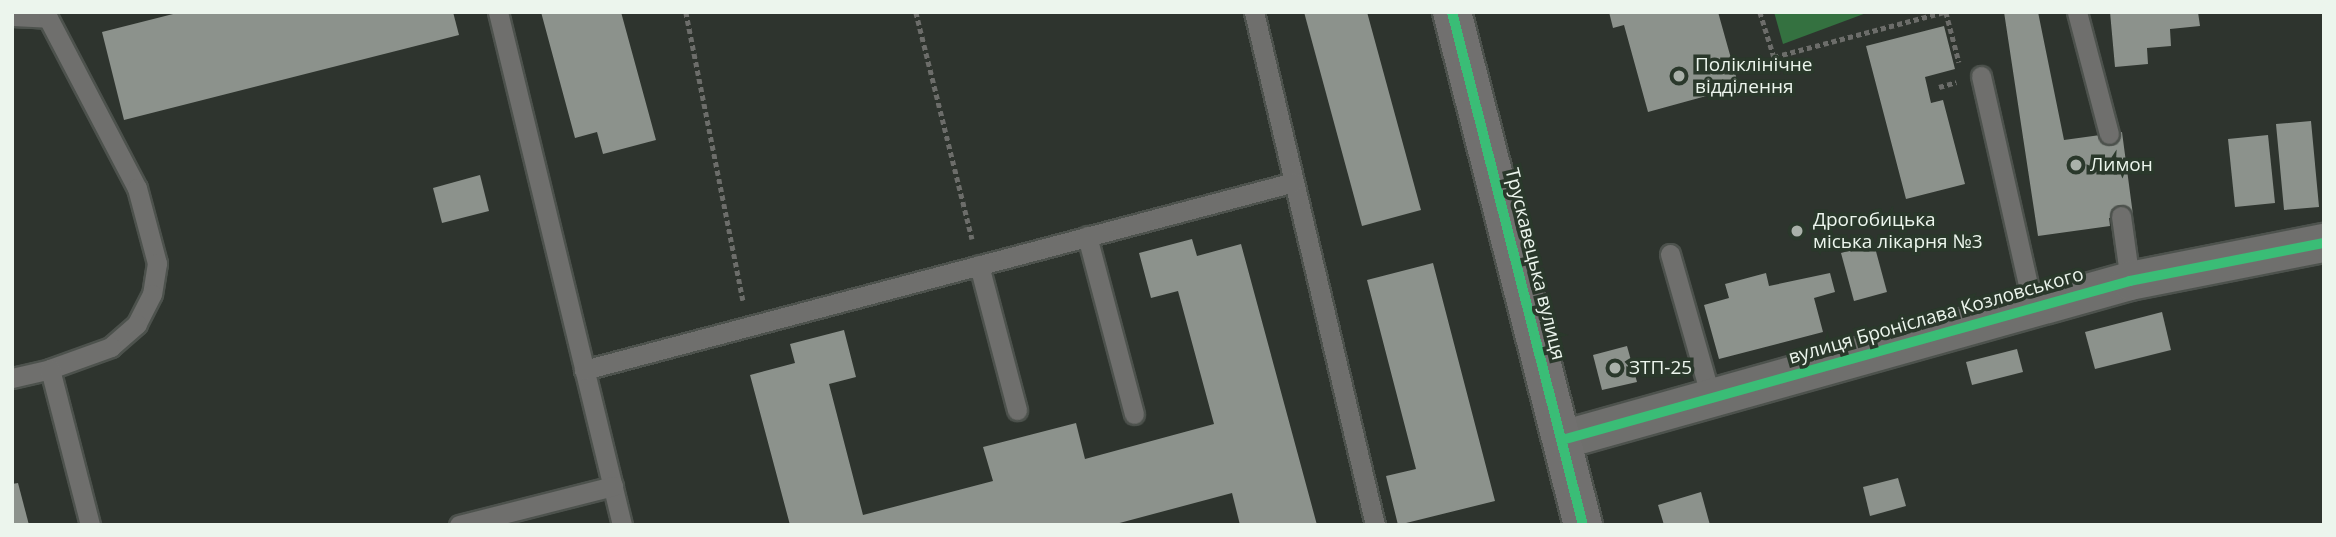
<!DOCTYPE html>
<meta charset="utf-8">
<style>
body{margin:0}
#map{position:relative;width:2336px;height:537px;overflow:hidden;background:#2e342e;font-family:"Open Sans",sans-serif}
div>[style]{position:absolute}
.forest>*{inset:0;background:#347140}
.building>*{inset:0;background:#8c928c}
.path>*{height:4.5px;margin-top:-2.25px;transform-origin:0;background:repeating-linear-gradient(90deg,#6c6d6a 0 5px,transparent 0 8.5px)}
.roads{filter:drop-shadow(2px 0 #4d524d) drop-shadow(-2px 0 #4d524d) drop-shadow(0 2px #4d524d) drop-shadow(0 -2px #4d524d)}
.service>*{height:19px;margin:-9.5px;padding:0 9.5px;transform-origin:9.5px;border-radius:9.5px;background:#6f6f6d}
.tertiary>*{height:38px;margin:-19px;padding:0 19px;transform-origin:19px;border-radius:19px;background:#6f6f6d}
.secondary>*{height:38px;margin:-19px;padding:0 19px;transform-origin:19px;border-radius:19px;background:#71706f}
.cycleway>*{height:10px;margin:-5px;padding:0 5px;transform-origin:5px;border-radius:5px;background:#3abd76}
.dots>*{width:19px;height:19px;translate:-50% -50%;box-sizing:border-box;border:4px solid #2a382b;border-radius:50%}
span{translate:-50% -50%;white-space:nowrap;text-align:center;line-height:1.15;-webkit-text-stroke:7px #2a382b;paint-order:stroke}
.poi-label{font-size:19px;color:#ecf5ed}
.left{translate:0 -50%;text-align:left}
.street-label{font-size:19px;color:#ecf5ed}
.frame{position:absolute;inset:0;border:14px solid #ecf5ed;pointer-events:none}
</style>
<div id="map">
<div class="forest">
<div style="clip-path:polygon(1774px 12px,1869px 12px,1783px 44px)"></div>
</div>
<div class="building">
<div style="clip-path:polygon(181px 12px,453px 12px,459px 35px,124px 120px,102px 32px)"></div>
<div style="clip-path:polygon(541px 12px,621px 12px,656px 140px,603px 154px,597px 132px,575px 138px)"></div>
<div style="clip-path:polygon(1304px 12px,1367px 12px,1421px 210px,1362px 226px)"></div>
<div style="clip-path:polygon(1609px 12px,1718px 12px,1739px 87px,1648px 112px,1624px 25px,1613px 28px)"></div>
<div style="clip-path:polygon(2004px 12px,2038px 12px,2064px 140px,2122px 132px,2133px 215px,2109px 218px,2110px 226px,2038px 236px)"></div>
<div style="clip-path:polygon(2110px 12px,2198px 12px,2200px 26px,2170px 29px,2171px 46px,2147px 48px,2148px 64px,2115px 67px)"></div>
<div style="clip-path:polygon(1944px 26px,1955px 69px,1925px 77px,1931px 103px,1943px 100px,1965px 184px,1906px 199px,1866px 46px)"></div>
<div style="clip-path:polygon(2311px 121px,2319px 207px,2284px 210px,2276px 124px)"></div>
<div style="clip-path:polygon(2268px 135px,2275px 203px,2235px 207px,2228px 139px)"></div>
<div style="clip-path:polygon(480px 175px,489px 211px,442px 223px,433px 188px)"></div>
<div style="clip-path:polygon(1192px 239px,1197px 256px,1241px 244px,1317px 525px,1240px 525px,1232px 493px,1112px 525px,790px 525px,750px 375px,795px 363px,790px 344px,844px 330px,856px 377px,829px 384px,863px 515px,993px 481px,983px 447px,1076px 423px,1085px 459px,1214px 424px,1178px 291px,1151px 298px,1139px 253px)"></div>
<div style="clip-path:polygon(1874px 244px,1887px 292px,1854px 301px,1841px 253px)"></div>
<div style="clip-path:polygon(1433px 263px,1495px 501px,1398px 525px,1386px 476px,1416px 469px,1367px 280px)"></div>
<div style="clip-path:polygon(1766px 273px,1769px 286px,1830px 273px,1835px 292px,1814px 298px,1823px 332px,1719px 359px,1704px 305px,1729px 298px,1725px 284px)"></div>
<div style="clip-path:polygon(2162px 312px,2171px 350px,2095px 369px,2085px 332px)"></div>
<div style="clip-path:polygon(1627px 346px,1637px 382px,1602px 390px,1593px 355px)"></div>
<div style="clip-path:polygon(2017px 349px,2023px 372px,1972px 385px,1966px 362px)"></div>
<div style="clip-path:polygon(1898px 478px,1906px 506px,1870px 516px,1863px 487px)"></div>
<div style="clip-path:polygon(18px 483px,29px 525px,12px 525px,12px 484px)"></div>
<div style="clip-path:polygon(1701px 492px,1710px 525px,1664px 525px,1658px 505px)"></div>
</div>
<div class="path">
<div style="left:686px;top:12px;width:294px;rotate:78.8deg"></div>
<div style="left:916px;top:12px;width:234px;rotate:76.1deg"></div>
<div style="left:1760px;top:12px;width:47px;rotate:72.7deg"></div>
<div style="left:1774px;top:57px;width:176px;rotate:-14.8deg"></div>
<div style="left:1946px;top:12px;width:52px;rotate:75.4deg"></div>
<div style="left:1939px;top:87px;width:18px;rotate:-16deg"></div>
</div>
<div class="roads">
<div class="service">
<div style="left:498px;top:12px;width:528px;rotate:76.41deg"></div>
<div style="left:1254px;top:12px;width:527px;rotate:76.73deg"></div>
<div style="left:2077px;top:12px;width:126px;rotate:75.3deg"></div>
<div style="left:12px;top:16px;width:36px;rotate:3deg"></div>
<div style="left:48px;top:18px;width:192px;rotate:62.4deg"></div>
<div style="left:137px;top:188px;width:78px;rotate:75.1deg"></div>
<div style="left:157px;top:263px;width:31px;rotate:99deg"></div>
<div style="left:152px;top:294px;width:34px;rotate:117deg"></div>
<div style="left:137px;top:324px;width:35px;rotate:139deg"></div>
<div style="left:111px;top:347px;width:65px;rotate:160.2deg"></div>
<div style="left:1981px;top:76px;width:236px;rotate:77.3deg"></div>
<div style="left:2121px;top:216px;width:66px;rotate:82.1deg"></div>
<div style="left:1087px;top:236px;width:184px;rotate:75.2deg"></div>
<div style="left:1670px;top:254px;width:150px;rotate:74.1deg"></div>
<div style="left:979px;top:265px;width:150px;rotate:75.3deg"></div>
<div style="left:584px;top:370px;width:734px;rotate:-14.83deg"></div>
<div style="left:12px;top:378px;width:39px;rotate:-13deg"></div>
<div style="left:50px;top:369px;width:161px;rotate:75.6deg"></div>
<div style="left:459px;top:525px;width:159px;rotate:-14.2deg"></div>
</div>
<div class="tertiary">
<div style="left:1562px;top:440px;width:590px;rotate:-15.64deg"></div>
<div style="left:2130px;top:281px;width:198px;rotate:-11.1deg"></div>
</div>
<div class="secondary">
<div style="left:1452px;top:12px;width:529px;rotate:75.68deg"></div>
</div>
</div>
<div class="cycleway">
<div style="left:1452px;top:12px;width:529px;rotate:75.68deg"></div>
<div style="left:1562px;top:440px;width:590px;rotate:-15.64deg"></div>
<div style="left:2130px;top:281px;width:198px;rotate:-11.1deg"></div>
</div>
<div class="dots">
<div style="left:1679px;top:76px;background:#aab1aa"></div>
<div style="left:2076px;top:165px;background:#aab1aa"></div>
<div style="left:1797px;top:231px;background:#aab1aa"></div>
<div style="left:1615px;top:368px;background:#aab1aa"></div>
</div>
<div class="poi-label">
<span class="left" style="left:1695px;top:76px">Поліклінічне<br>відділення</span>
<span class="left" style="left:2090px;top:165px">Лимон</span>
<span class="left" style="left:1813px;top:231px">Дрогобицька<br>міська лікарня №3</span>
<span class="left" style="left:1629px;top:368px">ЗТП-25</span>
</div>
<div class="street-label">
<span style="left:1535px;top:264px;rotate:76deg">Трускавецька вулиця</span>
<span style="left:1936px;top:316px;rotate:-16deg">вулиця Броніслава Козловського</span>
</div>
<div class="frame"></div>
</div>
